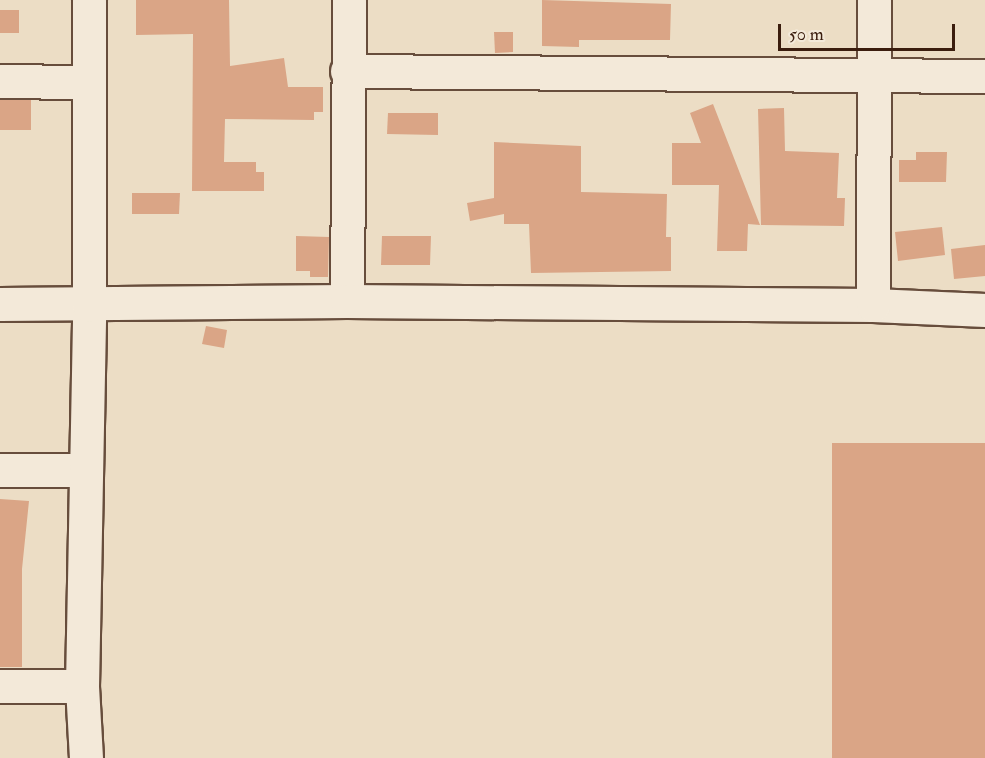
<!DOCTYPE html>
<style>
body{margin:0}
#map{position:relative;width:985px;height:758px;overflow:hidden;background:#ecddc5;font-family:"IM FELL Double Pica",serif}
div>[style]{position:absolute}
.building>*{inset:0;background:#daa586}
.roads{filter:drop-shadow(2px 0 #674d3c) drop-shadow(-2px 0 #674d3c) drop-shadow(0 2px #674d3c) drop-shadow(0 -2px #674d3c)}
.minor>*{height:33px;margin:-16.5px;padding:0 16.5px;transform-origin:16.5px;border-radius:16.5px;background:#f3e9d9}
span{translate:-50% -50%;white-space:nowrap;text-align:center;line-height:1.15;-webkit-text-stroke:5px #f3e9d9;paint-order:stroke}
.scale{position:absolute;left:778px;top:24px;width:177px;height:27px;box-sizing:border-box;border:3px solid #3b1d0e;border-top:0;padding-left:8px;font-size:18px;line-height:21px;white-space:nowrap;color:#3b1d0e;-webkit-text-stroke:4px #f3e9d9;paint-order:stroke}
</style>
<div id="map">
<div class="building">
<div style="clip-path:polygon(136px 0,229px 0,230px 66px,284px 58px,288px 87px,323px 87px,323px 112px,314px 112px,314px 120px,225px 119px,224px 162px,256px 162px,256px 172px,264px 172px,264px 191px,192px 191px,193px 34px,136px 35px)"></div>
<div style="clip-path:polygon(542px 0,671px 4px,670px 40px,579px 40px,579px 47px,542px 46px)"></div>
<div style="clip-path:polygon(0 10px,19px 10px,19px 33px,0 33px)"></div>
<div style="clip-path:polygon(494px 32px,513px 32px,513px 52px,495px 53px)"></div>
<div style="clip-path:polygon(0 100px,31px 100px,31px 130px,0 130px)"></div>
<div style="clip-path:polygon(713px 104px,760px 225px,748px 224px,747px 251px,717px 251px,719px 185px,672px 185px,672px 143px,701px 143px,690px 113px)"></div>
<div style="clip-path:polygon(784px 108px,785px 151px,839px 153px,837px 198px,845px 198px,844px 226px,761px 225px,758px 109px)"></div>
<div style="clip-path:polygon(388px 113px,438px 113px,438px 135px,387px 134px)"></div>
<div style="clip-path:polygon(494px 142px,581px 146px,581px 192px,667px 194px,666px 237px,671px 237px,671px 271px,531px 273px,529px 224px,504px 224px,504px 214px,470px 221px,467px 203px,494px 198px)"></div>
<div style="clip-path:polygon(916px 152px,947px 152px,946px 182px,899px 182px,899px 160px,916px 160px)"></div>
<div style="clip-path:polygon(132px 193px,180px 193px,179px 214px,132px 214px)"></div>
<div style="clip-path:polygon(942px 227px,945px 255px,898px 261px,895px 232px)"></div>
<div style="clip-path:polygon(296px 236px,329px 237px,328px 277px,310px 277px,310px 271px,296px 271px)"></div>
<div style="clip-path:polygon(382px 236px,431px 236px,430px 265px,381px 265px)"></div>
<div style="clip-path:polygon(985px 245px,985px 276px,954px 279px,951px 249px)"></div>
<div style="clip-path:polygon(206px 326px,227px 330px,224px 348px,202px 344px)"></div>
<div style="clip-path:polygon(832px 443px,985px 443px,985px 758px,832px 758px)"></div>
<div style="clip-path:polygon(0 499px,29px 501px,22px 569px,22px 667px,0 667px)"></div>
</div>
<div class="roads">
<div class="minor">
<div style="left:347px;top:71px;width:638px;rotate:0.45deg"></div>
<div style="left:0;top:81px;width:86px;rotate:0.7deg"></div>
<div style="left:347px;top:301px;width:301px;rotate:-89.6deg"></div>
<div style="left:0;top:304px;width:347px;rotate:-0.5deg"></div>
<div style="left:347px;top:301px;width:526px;rotate:0.44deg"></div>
<div style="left:873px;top:305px;width:112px;rotate:2.6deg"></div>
<div style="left:873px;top:305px;width:305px;rotate:-89.8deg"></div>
<div style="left:0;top:470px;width:83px"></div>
<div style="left:0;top:686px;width:82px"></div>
<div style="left:86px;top:758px;width:72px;rotate:-93.2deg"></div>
<div style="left:82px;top:686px;width:381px;rotate:-88.9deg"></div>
<div style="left:89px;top:305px;width:305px;rotate:-90deg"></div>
</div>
</div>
<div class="scale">50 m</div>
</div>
